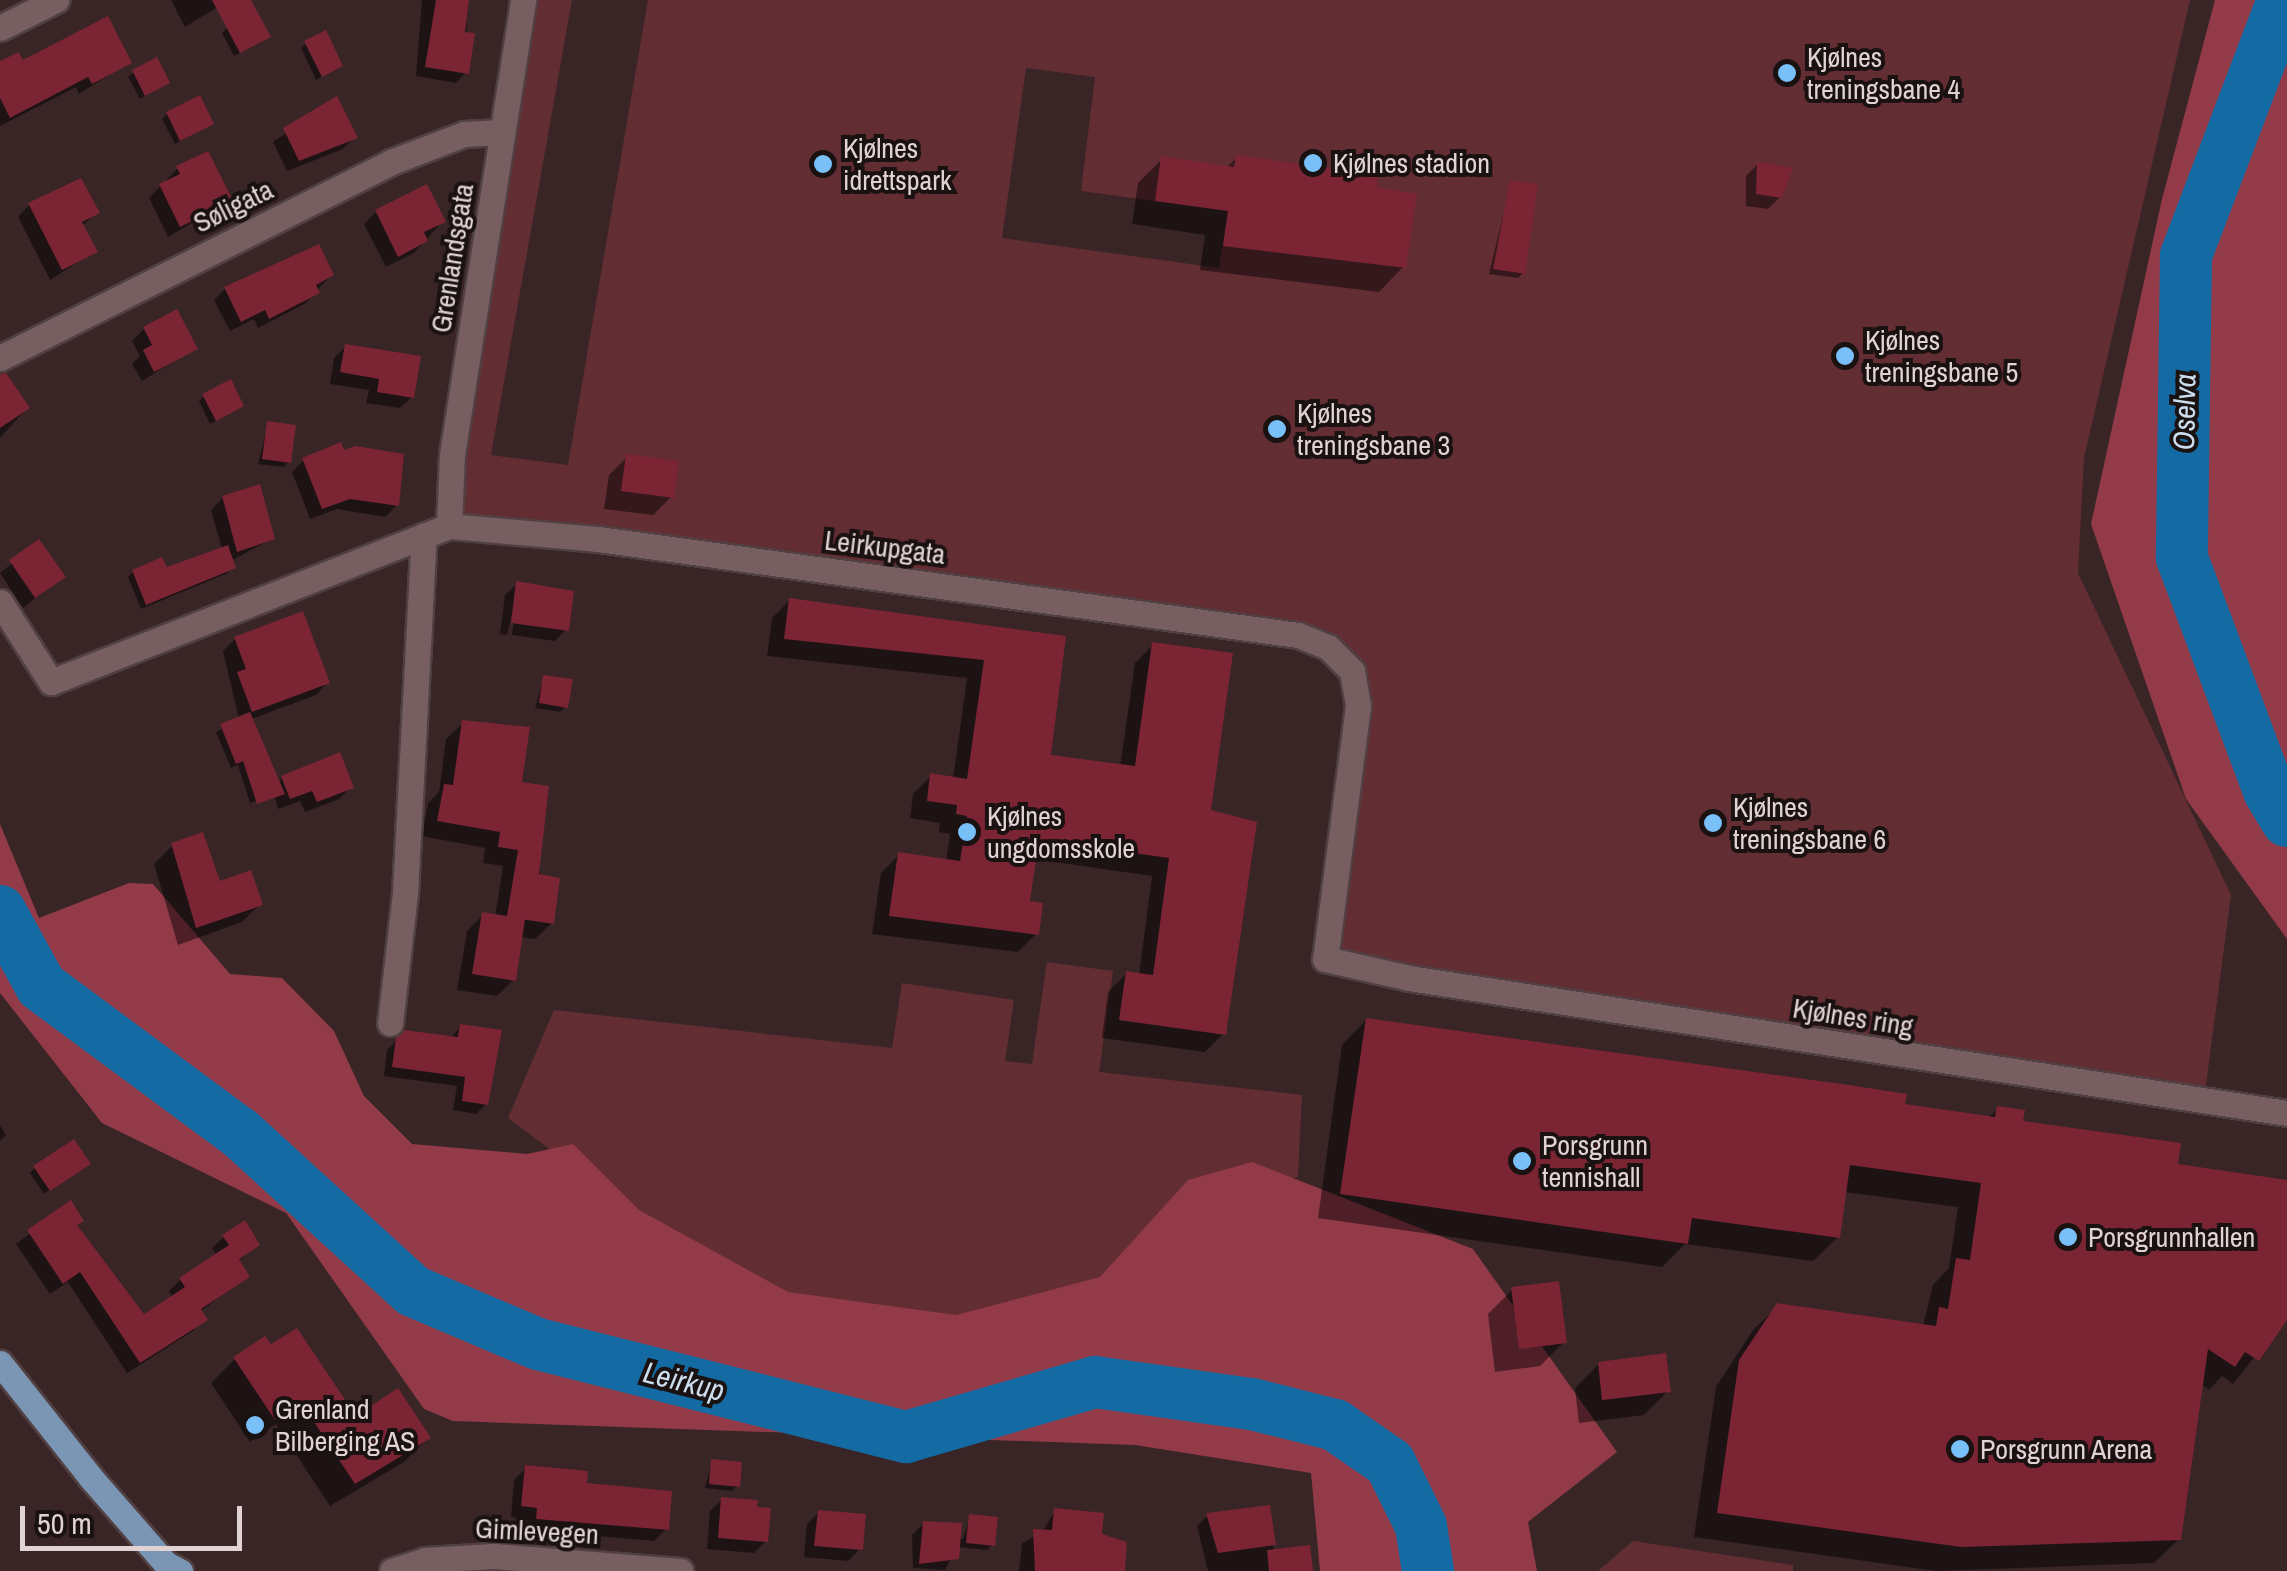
<!DOCTYPE html>
<meta charset="utf-8">
<style>
body{margin:0}
#map{position:relative;width:2287px;height:1571px;overflow:hidden;background:#392526;font-family:"Archivo Narrow",sans-serif}
div>[style]{position:absolute}
.green>*{inset:0;background:#632d34}
.forest>*{inset:0;background:#923a48}
.shadow>*{inset:0;background:#0007}
.river>*{height:52px;margin:-26px;padding:0 26px;transform-origin:26px;border-radius:26px;background:#146aa3}
.building>*{inset:0;background:#7a2434}
.roads{filter:drop-shadow(2px 0 #514042) drop-shadow(-2px 0 #514042) drop-shadow(0 2px #514042) drop-shadow(0 -2px #514042)}
.minor>*{height:25px;margin:-12.5px;padding:0 12.5px;transform-origin:12.5px;border-radius:12.5px;background:#775f61}
.primary>*{height:25px;margin:-12.5px;padding:0 12.5px;transform-origin:12.5px;border-radius:12.5px;background:#7b96b4}
.dots>*{width:28px;height:28px;translate:-50% -50%;box-sizing:border-box;border:5px solid #1a1111;border-radius:50%}
span{translate:-50% -50%;white-space:nowrap;text-align:center;line-height:1.15;-webkit-text-stroke:8px #1a1111;paint-order:stroke}
.poi-label{font-size:28px;color:#e1d3d4}
.left{translate:0 -50%;text-align:left}
.street-label{font-size:28px;color:#e1d3d4}
.water-label{font-size:30px;color:#ccdeee;font-style:italic}
.scale{position:absolute;left:20px;top:1506px;width:222px;height:45px;box-sizing:border-box;border:5px solid #e1d3d4;border-top:0;padding-left:12px;font-size:30px;line-height:35px;white-space:nowrap;color:#e1d3d4;-webkit-text-stroke:8px #1a1111;paint-order:stroke}
</style>
<div id="map">
<div class="green">
<div style="clip-path:polygon(evenodd,523px 0,572px 0,491px 455px,568px 465px,648px 0,2190px 0,2084px 458px,2078px 573px,2231px 895px,2204px 1100px,1325px 959px,1358px 706px,1328px 647px,449px 526px,523px 0,1026px 68px,1095px 77px,1081px 191px,1228px 211px,1219px 268px,1002px 238px,1026px 68px)"></div>
<div style="clip-path:polygon(1047px 962px,1113px 971px,1099px 1072px,1302px 1095px,1298px 1177px,1273px 1182px,1181px 1323px,961px 1322px,746px 1296px,508px 1118px,554px 1010px,892px 1048px,902px 983px,1014px 1000px,1005px 1061px,1032px 1064px)"></div>
<div style="clip-path:polygon(1633px 1541px,1793px 1565px,1793px 1571px,1598px 1571px)"></div>
</div>
<div class="forest">
<div style="clip-path:polygon(2215px 0,2287px 0,2287px 939px,2186px 799px,2091px 524px,2162px 199px)"></div>
<div style="clip-path:polygon(0 824px,39px 918px,129px 883px,153px 884px,230px 974px,282px 978px,334px 1031px,364px 1096px,412px 1144px,527px 1154px,573px 1144px,639px 1210px,788px 1292px,956px 1315px,1100px 1277px,1188px 1180px,1252px 1162px,1473px 1249px,1617px 1452px,1528px 1522px,1537px 1571px,1320px 1571px,1311px 1473px,1135px 1445px,453px 1421px,424px 1409px,286px 1213px,102px 1123px,0 993px)"></div>
</div>
<div class="shadow">
<div style="clip-path:polygon(171px 0,229px 0,185px 27px)"></div>
<div style="clip-path:polygon(422px 0,467px 0,466px 72px,456px 83px,416px 76px)"></div>
<div style="clip-path:polygon(227px 28px,263px 41px,234px 56px,222px 33px)"></div>
<div style="clip-path:polygon(306px 43px,340px 66px,316px 80px,301px 48px)"></div>
<div style="clip-path:polygon(129px 62px,79px 94px,76px 87px,0 126px,0 64px)"></div>
<div style="clip-path:polygon(134px 72px,167px 82px,140px 99px,128px 77px)"></div>
<div style="clip-path:polygon(336px 99px,355px 137px,343px 149px,287px 171px,273px 142px)"></div>
<div style="clip-path:polygon(167px 114px,211px 124px,175px 144px,162px 119px)"></div>
<div style="clip-path:polygon(1237px 157px,1374px 189px,1403px 267px,1379px 292px,1200px 270px,1205px 235px,1132px 224px,1138px 183px,1162px 159px,1226px 168px)"></div>
<div style="clip-path:polygon(1757px 165px,1780px 197px,1768px 209px,1746px 206px,1746px 176px)"></div>
<div style="clip-path:polygon(178px 168px,230px 200px,168px 237px,149px 198px)"></div>
<div style="clip-path:polygon(1511px 183px,1523px 273px,1518px 278px,1489px 274px)"></div>
<div style="clip-path:polygon(29px 205px,97px 212px,82px 226px,95px 251px,50px 280px,18px 217px)"></div>
<div style="clip-path:polygon(376px 212px,443px 221px,414px 253px,386px 267px,364px 224px)"></div>
<div style="clip-path:polygon(318px 248px,331px 275px,306px 303px,258px 328px,254px 319px,230px 331px,214px 300px,225px 289px)"></div>
<div style="clip-path:polygon(144px 329px,195px 348px,142px 381px,132px 364px,140px 356px,132px 341px)"></div>
<div style="clip-path:polygon(346px 346px,412px 397px,400px 408px,366px 403px,369px 390px,330px 384px,334px 358px)"></div>
<div style="clip-path:polygon(0 386px,27px 408px,0 438px)"></div>
<div style="clip-path:polygon(204px 396px,241px 406px,210px 424px,199px 401px)"></div>
<div style="clip-path:polygon(268px 424px,289px 462px,283px 467px,258px 464px)"></div>
<div style="clip-path:polygon(627px 457px,671px 497px,653px 515px,604px 509px,609px 475px)"></div>
<div style="clip-path:polygon(304px 460px,397px 505px,385px 517px,337px 509px,310px 519px,292px 472px)"></div>
<div style="clip-path:polygon(223px 498px,273px 538px,231px 561px,228px 573px,141px 609px,128px 577px,133px 572px,165px 570px,222px 549px,211px 510px)"></div>
<div style="clip-path:polygon(39px 542px,62px 576px,23px 608px,0 573px)"></div>
<div style="clip-path:polygon(517px 584px,566px 629px,555px 641px,512px 635px,517px 594px,507px 635px,500px 634px,505px 595px)"></div>
<div style="clip-path:polygon(790px 600px,1063px 638px,1048px 757px,1120px 767px,1135px 663px,1153px 645px,1209px 812px,1223px 1034px,1205px 1052px,1102px 1038px,1108px 992px,1126px 974px,1139px 975px,1152px 876px,1034px 859px,1027px 903px,1036px 934px,1018px 952px,872px 934px,881px 873px,899px 855px,946px 861px,950px 834px,939px 832px,940px 823px,910px 818px,913px 794px,931px 776px,953px 779px,967px 678px,767px 656px,772px 618px)"></div>
<div style="clip-path:polygon(235px 639px,327px 683px,316px 695px,251px 719px,277px 783px,282px 778px,351px 787px,339px 799px,305px 812px,300px 801px,278px 809px,274px 795px,250px 803px,238px 765px,231px 768px,216px 732px,239px 719px,223px 651px)"></div>
<div style="clip-path:polygon(544px 677px,565px 707px,560px 712px,535px 708px)"></div>
<div style="clip-path:polygon(463px 723px,519px 784px,552px 923px,535px 939px,520px 937px,513px 980px,497px 996px,457px 990px,467px 931px,483px 915px,495px 917px,503px 866px,483px 863px,485px 848px,422px 836px,428px 803px,439px 792px,446px 739px)"></div>
<div style="clip-path:polygon(173px 845px,219px 884px,260px 904px,242px 922px,178px 945px,154px 864px)"></div>
<div style="clip-path:polygon(1366px 1020px,1988px 1118px,1998px 1109px,2021px 1123px,2175px 1166px,2287px 1183px,2287px 1316px,2233px 1384px,2222px 1376px,2209px 1390px,2201px 1384px,2179px 1539px,2154px 1563px,1936px 1571px,1694px 1537px,1716px 1387px,1753px 1330px,1778px 1306px,1923px 1326px,1933px 1285px,1949px 1268px,1958px 1207px,1844px 1192px,1838px 1237px,1813px 1261px,1685px 1244px,1662px 1267px,1318px 1218px,1342px 1045px)"></div>
<div style="clip-path:polygon(461px 1026px,486px 1104px,476px 1114px,453px 1110px,457px 1086px,384px 1076px,387px 1050px,405px 1032px,451px 1038px)"></div>
<div style="clip-path:polygon(0 1125px,6px 1135px,0 1141px)"></div>
<div style="clip-path:polygon(35px 1168px,82px 1169px,44px 1194px,30px 1173px)"></div>
<div style="clip-path:polygon(70px 1204px,75px 1226px,144px 1317px,173px 1298px,169px 1291px,180px 1280px,217px 1256px,212px 1248px,224px 1237px,257px 1245px,237px 1262px,247px 1276px,200px 1312px,204px 1319px,193px 1331px,127px 1373px,68px 1282px,50px 1294px,16px 1244px)"></div>
<div style="clip-path:polygon(1512px 1290px,1564px 1342px,1540px 1366px,1495px 1372px,1488px 1314px)"></div>
<div style="clip-path:polygon(235px 1359px,355px 1419px,428px 1438px,404px 1462px,330px 1506px,276px 1424px,250px 1442px,211px 1383px)"></div>
<div style="clip-path:polygon(1599px 1364px,1668px 1391px,1644px 1415px,1579px 1423px,1575px 1388px)"></div>
<div style="clip-path:polygon(712px 1461px,737px 1486px,732px 1491px,705px 1488px)"></div>
<div style="clip-path:polygon(526px 1468px,584px 1485px,666px 1529px,654px 1541px,526px 1530px,527px 1519px,511px 1517px,514px 1480px)"></div>
<div style="clip-path:polygon(722px 1500px,766px 1541px,754px 1553px,707px 1549px,710px 1511px)"></div>
<div style="clip-path:polygon(1268px 1508px,1274px 1551px,1310px 1571px,1208px 1571px,1197px 1526px,1207px 1516px)"></div>
<div style="clip-path:polygon(1055px 1511px,1099px 1536px,1122px 1571px,1019px 1571px,1022px 1543px,1042px 1532px)"></div>
<div style="clip-path:polygon(819px 1512px,860px 1549px,848px 1561px,804px 1557px,807px 1524px)"></div>
<div style="clip-path:polygon(970px 1516px,992px 1545px,987px 1550px,957px 1547px,945px 1570px,913px 1568px,912px 1535px,924px 1523px,963px 1539px)"></div>
</div>
<div class="river">
<div style="left:2283px;top:0;width:274px;rotate:110.8deg"></div>
<div style="left:2186px;top:256px;width:302px;rotate:90.8deg"></div>
<div style="left:2182px;top:558px;width:249px;rotate:69.5deg"></div>
<div style="left:2269px;top:791px;width:35px;rotate:59deg"></div>
<div style="left:0;top:911px;width:85px;rotate:61.3deg"></div>
<div style="left:41px;top:986px;width:247px;rotate:36.5deg"></div>
<div style="left:240px;top:1133px;width:234px;rotate:42.4deg"></div>
<div style="left:413px;top:1291px;width:136px;rotate:23deg"></div>
<div style="left:538px;top:1344px;width:380px;rotate:14.2deg"></div>
<div style="left:906px;top:1437px;width:197px;rotate:-16.2deg"></div>
<div style="left:1095px;top:1382px;width:159px;rotate:8deg"></div>
<div style="left:1252px;top:1404px;width:86px;rotate:14.2deg"></div>
<div style="left:1335px;top:1425px;width:67px;rotate:34.6deg"></div>
<div style="left:1390px;top:1463px;width:70px;rotate:63.8deg"></div>
<div style="left:1421px;top:1526px;width:46px;rotate:81.2deg"></div>
</div>
<div class="building">
<div style="clip-path:polygon(212px 0,251px 0,271px 37px,240px 53px)"></div>
<div style="clip-path:polygon(436px 0,469px 0,465px 32px,475px 33px,469px 74px,425px 67px)"></div>
<div style="clip-path:polygon(108px 16px,132px 63px,92px 84px,88px 77px,10px 118px,0 98px,0 61px,19px 52px,23px 60px)"></div>
<div style="clip-path:polygon(326px 30px,343px 66px,322px 77px,304px 41px)"></div>
<div style="clip-path:polygon(157px 57px,170px 83px,145px 96px,132px 70px)"></div>
<div style="clip-path:polygon(200px 95px,214px 124px,180px 141px,166px 112px)"></div>
<div style="clip-path:polygon(337px 96px,358px 138px,299px 161px,283px 128px)"></div>
<div style="clip-path:polygon(208px 151px,233px 201px,180px 227px,159px 184px,180px 174px,176px 166px)"></div>
<div style="clip-path:polygon(1236px 155px,1378px 175px,1377px 187px,1417px 194px,1406px 268px,1223px 246px,1228px 211px,1155px 201px,1161px 156px,1234px 167px)"></div>
<div style="clip-path:polygon(1757px 162px,1793px 168px,1782px 198px,1756px 194px)"></div>
<div style="clip-path:polygon(81px 178px,100px 213px,82px 222px,98px 252px,62px 270px,28px 203px)"></div>
<div style="clip-path:polygon(1510px 180px,1538px 184px,1525px 274px,1493px 269px)"></div>
<div style="clip-path:polygon(427px 184px,446px 222px,424px 232px,428px 241px,398px 257px,375px 210px)"></div>
<div style="clip-path:polygon(319px 244px,334px 275px,316px 285px,320px 293px,269px 319px,265px 310px,241px 322px,224px 287px)"></div>
<div style="clip-path:polygon(177px 309px,198px 349px,154px 372px,143px 350px,152px 345px,143px 327px)"></div>
<div style="clip-path:polygon(345px 344px,421px 356px,414px 398px,377px 392px,379px 379px,340px 372px)"></div>
<div style="clip-path:polygon(6px 373px,30px 408px,0 428px,0 374px)"></div>
<div style="clip-path:polygon(231px 379px,244px 406px,216px 421px,202px 394px)"></div>
<div style="clip-path:polygon(267px 421px,296px 425px,291px 463px,262px 459px)"></div>
<div style="clip-path:polygon(341px 442px,344px 450px,356px 446px,404px 454px,399px 506px,350px 499px,322px 509px,302px 458px)"></div>
<div style="clip-path:polygon(626px 454px,679px 461px,674px 498px,621px 491px)"></div>
<div style="clip-path:polygon(260px 484px,275px 539px,237px 552px,222px 496px)"></div>
<div style="clip-path:polygon(39px 539px,66px 577px,35px 598px,9px 560px)"></div>
<div style="clip-path:polygon(228px 545px,236px 568px,146px 605px,132px 570px,162px 557px,167px 567px)"></div>
<div style="clip-path:polygon(516px 581px,574px 591px,569px 631px,511px 623px)"></div>
<div style="clip-path:polygon(789px 598px,1066px 636px,1051px 755px,1135px 766px,1152px 642px,1233px 653px,1211px 810px,1257px 822px,1226px 1035px,1119px 1020px,1126px 971px,1153px 975px,1169px 858px,1039px 840px,1030px 901px,1043px 903px,1039px 935px,889px 916px,898px 852px,960px 861px,967px 816px,956px 814px,957px 805px,927px 801px,930px 773px,967px 779px,984px 660px,784px 639px)"></div>
<div style="clip-path:polygon(303px 611px,330px 683px,252px 712px,237px 672px,246px 669px,234px 637px)"></div>
<div style="clip-path:polygon(543px 675px,573px 679px,568px 708px,539px 703px)"></div>
<div style="clip-path:polygon(250px 712px,285px 794px,257px 804px,243px 761px,236px 764px,220px 724px)"></div>
<div style="clip-path:polygon(462px 720px,530px 727px,522px 782px,549px 786px,539px 874px,560px 878px,554px 924px,514px 918px,525px 919px,516px 981px,472px 974px,482px 912px,507px 916px,518px 850px,498px 847px,500px 832px,437px 821px,444px 784px,453px 785px)"></div>
<div style="clip-path:polygon(340px 752px,354px 788px,317px 802px,312px 791px,290px 799px,281px 776px)"></div>
<div style="clip-path:polygon(203px 832px,220px 881px,251px 870px,263px 905px,196px 928px,171px 843px)"></div>
<div style="clip-path:polygon(1366px 1018px,1849px 1085px,1907px 1094px,1905px 1104px,1995px 1117px,1997px 1106px,2025px 1110px,2023px 1121px,2181px 1143px,2178px 1164px,2287px 1180px,2287px 1320px,2259px 1361px,2245px 1352px,2235px 1367px,2208px 1349px,2181px 1540px,1961px 1547px,1717px 1513px,1739px 1360px,1777px 1303px,1936px 1326px,1939px 1307px,1948px 1309px,1956px 1258px,1970px 1260px,1981px 1183px,1850px 1165px,1840px 1238px,1692px 1218px,1688px 1244px,1340px 1194px)"></div>
<div style="clip-path:polygon(460px 1024px,502px 1030px,488px 1105px,462px 1101px,465px 1077px,392px 1067px,396px 1038px,404px 1030px,458px 1037px)"></div>
<div style="clip-path:polygon(74px 1139px,91px 1164px,50px 1191px,33px 1166px)"></div>
<div style="clip-path:polygon(71px 1200px,84px 1221px,77px 1225px,144px 1314px,185px 1287px,179px 1278px,229px 1245px,222px 1235px,245px 1220px,260px 1245px,239px 1259px,250px 1277px,201px 1309px,208px 1320px,140px 1363px,80px 1272px,63px 1284px,27px 1230px)"></div>
<div style="clip-path:polygon(1559px 1281px,1567px 1343px,1519px 1349px,1511px 1287px)"></div>
<div style="clip-path:polygon(297px 1328px,356px 1416px,398px 1388px,431px 1438px,355px 1484px,301px 1402px,275px 1420px,233px 1357px,265px 1336px,271px 1344px)"></div>
<div style="clip-path:polygon(1666px 1353px,1671px 1392px,1602px 1400px,1598px 1362px)"></div>
<div style="clip-path:polygon(711px 1459px,742px 1462px,740px 1487px,709px 1484px)"></div>
<div style="clip-path:polygon(525px 1465px,588px 1471px,587px 1483px,672px 1491px,669px 1530px,536px 1519px,537px 1508px,521px 1506px)"></div>
<div style="clip-path:polygon(721px 1497px,758px 1500px,757px 1507px,771px 1508px,768px 1542px,718px 1538px)"></div>
<div style="clip-path:polygon(1270px 1505px,1276px 1545px,1218px 1553px,1206px 1513px)"></div>
<div style="clip-path:polygon(1054px 1508px,1104px 1513px,1102px 1534px,1127px 1542px,1125px 1571px,1035px 1571px,1033px 1529px,1052px 1530px)"></div>
<div style="clip-path:polygon(818px 1510px,866px 1514px,863px 1550px,814px 1546px)"></div>
<div style="clip-path:polygon(969px 1514px,998px 1517px,995px 1546px,966px 1543px)"></div>
<div style="clip-path:polygon(923px 1521px,962px 1523px,959px 1559px,919px 1564px)"></div>
<div style="clip-path:polygon(1310px 1545px,1313px 1571px,1269px 1571px,1267px 1550px)"></div>
</div>
<div class="roads">
<div class="minor">
<div style="left:0;top:28px;width:63px;rotate:-26.6deg"></div>
<div style="left:0;top:358px;width:437px;rotate:-26.6deg"></div>
<div style="left:391px;top:162px;width:78px;rotate:-21deg"></div>
<div style="left:464px;top:134px;width:37px;rotate:-3deg"></div>
<div style="left:449px;top:526px;width:71px;rotate:-87.6deg"></div>
<div style="left:452px;top:455px;width:461px;rotate:-81.1deg"></div>
<div style="left:0;top:602px;width:95px;rotate:57.5deg"></div>
<div style="left:51px;top:682px;width:427px;rotate:-21.4deg"></div>
<div style="left:449px;top:526px;width:150px;rotate:5deg"></div>
<div style="left:598px;top:539px;width:707px;rotate:7.81deg"></div>
<div style="left:1298px;top:635px;width:32px;rotate:22deg"></div>
<div style="left:1328px;top:647px;width:34px;rotate:45deg"></div>
<div style="left:1352px;top:671px;width:36px;rotate:80deg"></div>
<div style="left:1358px;top:706px;width:255px;rotate:97.4deg"></div>
<div style="left:1325px;top:959px;width:86px;rotate:12.7deg"></div>
<div style="left:1409px;top:978px;width:888px;rotate:8.74deg"></div>
<div style="left:390px;top:1023px;width:131px;rotate:-83.4deg"></div>
<div style="left:405px;top:893px;width:358px;rotate:-87deg"></div>
<div style="left:392px;top:1571px;width:35px;rotate:-18deg"></div>
<div style="left:425px;top:1560px;width:69px;rotate:-3.3deg"></div>
<div style="left:494px;top:1556px;width:187px;rotate:4.6deg"></div>
</div>
<div class="primary">
<div style="left:0;top:1363px;width:147px;rotate:51.6deg"></div>
<div style="left:91px;top:1478px;width:114px;rotate:48.9deg"></div>
<div style="left:166px;top:1564px;width:16px;rotate:27deg"></div>
</div>
</div>
<div class="dots">
<div style="left:1787px;top:73px;background:#79bff8"></div>
<div style="left:1313px;top:163px;background:#79bff8"></div>
<div style="left:823px;top:164px;background:#79bff8"></div>
<div style="left:1845px;top:356px;background:#79bff8"></div>
<div style="left:1277px;top:429px;background:#79bff8"></div>
<div style="left:1713px;top:823px;background:#79bff8"></div>
<div style="left:967px;top:832px;background:#79bff8"></div>
<div style="left:1522px;top:1161px;background:#79bff8"></div>
<div style="left:2068px;top:1237px;background:#79bff8"></div>
<div style="left:255px;top:1425px;background:#79bff8"></div>
<div style="left:1960px;top:1449px;background:#79bff8"></div>
</div>
<div class="poi-label">
<span class="left" style="left:1807px;top:73px">Kjølnes<br>treningsbane 4</span>
<span class="left" style="left:843px;top:164px">Kjølnes<br>idrettspark</span>
<span class="left" style="left:1333px;top:163px">Kjølnes stadion</span>
<span class="left" style="left:1865px;top:356px">Kjølnes<br>treningsbane 5</span>
<span class="left" style="left:1297px;top:429px">Kjølnes<br>treningsbane 3</span>
<span class="left" style="left:1733px;top:823px">Kjølnes<br>treningsbane 6</span>
<span class="left" style="left:987px;top:832px">Kjølnes<br>ungdomsskole</span>
<span class="left" style="left:1542px;top:1161px">Porsgrunn<br>tennishall</span>
<span class="left" style="left:2088px;top:1237px">Porsgrunnhallen</span>
<span class="left" style="left:275px;top:1425px">Grenland<br>Bilberging AS</span>
<span class="left" style="left:1980px;top:1449px">Porsgrunn Arena</span>
</div>
<div class="street-label">
<span style="left:233px;top:206px;rotate:-26deg">Søligata</span>
<span style="left:452px;top:258px;rotate:-81deg">Grenlandsgata</span>
<span style="left:885px;top:547px;rotate:7deg">Leirkupgata</span>
<span style="left:1853px;top:1017px;rotate:9deg">Kjølnes ring</span>
<span style="left:537px;top:1531px;rotate:3deg">Gimlevegen</span>
</div>
<div class="water-label">
<span style="left:2184px;top:412px;rotate:-89deg">Oselva</span>
<span style="left:684px;top:1381px;rotate:14deg">Leirkup</span>
</div>
<div class="scale">50 m</div>
</div>
